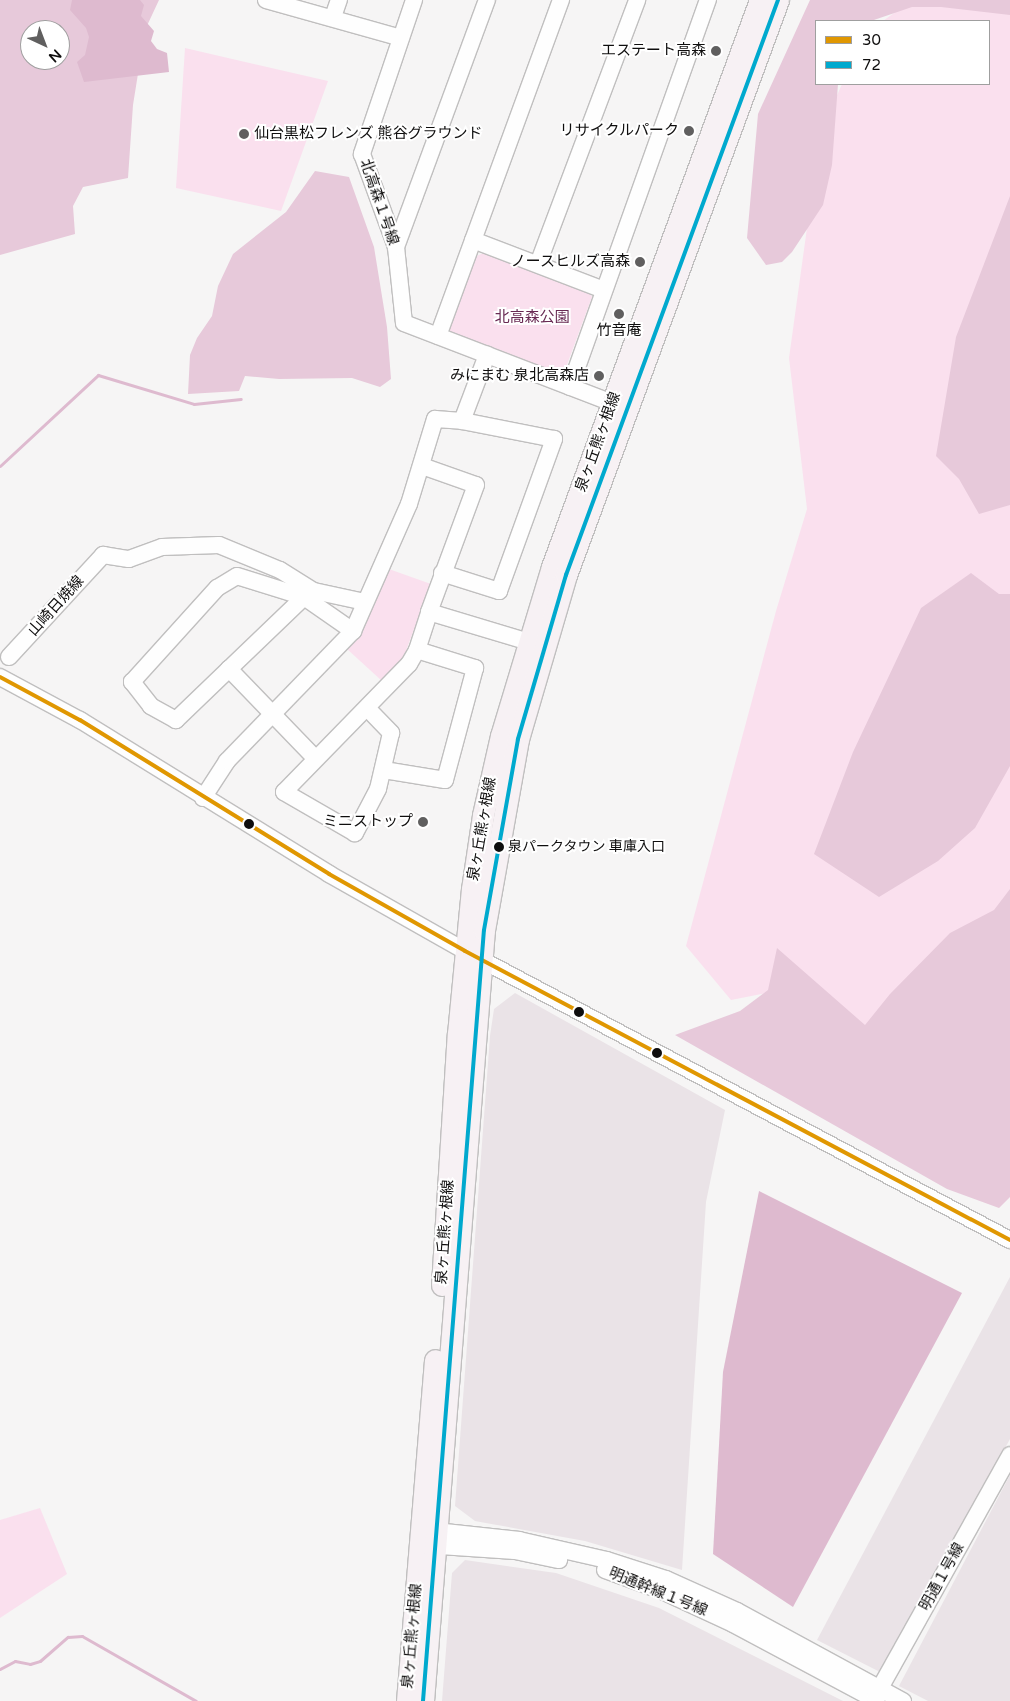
<!DOCTYPE html>
<meta charset="utf-8">
<style>
body{margin:0}
#map{position:relative;width:1010px;height:1701px;overflow:hidden;background:#f6f5f5;font-family:"Varela Round","Noto Sans JP",sans-serif}
div>[style]{position:absolute}
.built>*{inset:0;background:#eae3e7}
.green>*{inset:0;background:#fae0ee}
.forest>*{inset:0;background:#e7c9da}
.water>*{inset:0;background:#debacf}
.stream>*{height:3px;margin:-1.5px;padding:0 1.5px;transform-origin:1.5px;border-radius:1.5px;background:#debacf}
.roads{filter:drop-shadow(1px 0 #c0bfbf) drop-shadow(-1px 0 #c0bfbf) drop-shadow(0 1px #c0bfbf) drop-shadow(0 -1px #c0bfbf)}
.minor>*{height:16px;margin:-8px;padding:0 8px;transform-origin:8px;border-radius:8px;background:#fefefe}
.major>*{height:21px;margin:-10.5px;padding:0 10.5px;transform-origin:10.5px;border-radius:10.5px;background:#f7f1f4}
.bus-1>*{height:4px;margin:-2px;padding:0 2px;transform-origin:2px;border-radius:2px;background:#e09701}
.bus-2>*{height:4px;margin:-2px;padding:0 2px;transform-origin:2px;border-radius:2px;background:#00a9ce}
.dots>*{width:14px;height:14px;translate:-50% -50%;box-sizing:border-box;border:2px solid #fff;border-radius:50%}
span{translate:-50% -50%;white-space:nowrap;text-align:center;line-height:1.15;-webkit-text-stroke:4px #fff;paint-order:stroke}
.bus-label{font-size:14px;color:#0f0e0e}
.left{translate:0 -50%;text-align:left}
.poi-label{font-size:15px;color:#0f0e0e}
.right{translate:-100% -50%;text-align:right}
.street-label{font-size:15px;color:#0f0e0e}
.park-label{font-size:15px;color:#682a53}
.legend{position:absolute;left:815px;top:20px;width:175px;height:65px;box-sizing:border-box;background:#fff;border:1px solid #9f9f9f;margin:0;padding:6px 9px;list-style:none;font-size:15px;color:#0f0e0e}
.legend li{display:flex;align-items:center;gap:10px;height:25px}
.legend b{width:25px;border:1px solid #9f9f9f}
.north{position:absolute;left:20px;top:20px;width:50px;height:50px;box-sizing:border-box;background:#fff;border:1px solid #9f9f9f;border-radius:50%;rotate:137deg;font-size:14px;font-weight:700;line-height:20px;text-align:center;color:#0f0e0e}
.north::after{content:'';display:block;margin:auto;width:18px;height:22px;background:#605f5f;clip-path:polygon(50% 0,100% 100%,50% 72%,0 100%)}
</style>
<div id="map">
<div class="built">
<div style="clip-path:polygon(515px 993px,725px 1110px,706px 1202px,682px 1570px,585px 1541px,475px 1521px,455px 1506px,490px 1036px,494px 1009px)"></div>
<div style="clip-path:polygon(1010px 1277px,1010px 1439px,882px 1673px,817px 1640px)"></div>
<div style="clip-path:polygon(1010px 1475px,1010px 1701px,928px 1701px,899px 1686px)"></div>
<div style="clip-path:polygon(465px 1560px,556px 1573px,659px 1608px,843px 1701px,442px 1701px,452px 1573px)"></div>
</div>
<div class="green">
<div style="clip-path:polygon(912px 0,1010px 0,1010px 1112px,791px 988px,731px 1000px,686px 946px,776px 611px,807px 509px,789px 358px,820px 134px,842px 84px,989px 84px,989px 21px,883px 21px)"></div>
<div style="clip-path:polygon(185px 48px,328px 81px,281px 211px,176px 188px)"></div>
<div style="clip-path:polygon(484px 253px,588px 290px,592px 297px,565px 370px,557px 375px,449px 336px,445px 328px,471px 258px)"></div>
<div style="clip-path:polygon(386px 568px,431px 584px,404px 656px,382px 681px,347px 649px,357px 636px)"></div>
<div style="clip-path:polygon(40px 1508px,67px 1574px,0 1618px,0 1520px)"></div>
</div>
<div class="forest">
<div style="clip-path:polygon(evenodd,0 0,159px 0,145px 30px,133px 105px,128px 178px,83px 187px,73px 206px,75px 234px,0 255px,0 0,30px 30px,60px 30px,60px 60px,30px 60px,30px 30px)"></div>
<div style="clip-path:polygon(810px 0,1010px 0,1010px 15px,941px 7px,912px 7px,871px 21px,816px 21px,816px 84px,838px 84px,832px 165px,823px 205px,792px 252px,782px 262px,766px 265px,747px 238px,758px 114px)"></div>
<div style="clip-path:polygon(315px 171px,349px 177px,374px 247px,387px 327px,391px 379px,380px 387px,352px 378px,279px 379px,245px 376px,239px 391px,188px 394px,190px 355px,197px 338px,212px 316px,218px 286px,233px 254px,286px 212px)"></div>
<div style="clip-path:polygon(1010px 196px,1010px 505px,979px 514px,959px 479px,936px 456px,956px 337px)"></div>
<div style="clip-path:polygon(971px 573px,999px 594px,1010px 594px,1010px 766px,975px 828px,938px 861px,879px 897px,814px 854px,853px 752px,921px 608px)"></div>
<div style="clip-path:polygon(1010px 889px,1010px 1197px,999px 1208px,947px 1189px,675px 1035px,740px 1011px,768px 990px,777px 948px,865px 1025px,890px 994px,950px 933px,994px 910px)"></div>
</div>
<div class="water">
<div style="clip-path:polygon(72px 0,140px 0,144px 5px,141px 16px,154px 31px,151px 41px,157px 49px,167px 53px,169px 72px,84px 82px,77px 62px,85px 55px,89px 37px,86px 28px,70px 10px)"></div>
<div style="clip-path:polygon(759px 1191px,962px 1293px,793px 1607px,713px 1554px,723px 1372px)"></div>
</div>
<div class="stream">
<div style="left:0;top:466px;width:134px;rotate:-42.9deg"></div>
<div style="left:98px;top:375px;width:100px;rotate:16.8deg"></div>
<div style="left:194px;top:404px;width:47px;rotate:-6.1deg"></div>
<div style="left:0;top:1669px;width:17px;rotate:-28deg"></div>
<div style="left:15px;top:1661px;width:15px;rotate:11deg"></div>
<div style="left:30px;top:1664px;width:10px;rotate:-17deg"></div>
<div style="left:40px;top:1661px;width:37px;rotate:-41deg"></div>
<div style="left:68px;top:1637px;width:14px;rotate:-4deg"></div>
<div style="left:82px;top:1636px;width:131px;rotate:29.7deg"></div>
</div>
<div class="roads">
<div class="minor">
<div style="left:266px;top:0;width:140px;rotate:15.7deg"></div>
<div style="left:414px;top:0;width:163px;rotate:108.7deg"></div>
<div style="left:362px;top:154px;width:99px;rotate:69.9deg"></div>
<div style="left:396px;top:247px;width:76px;rotate:84deg"></div>
<div style="left:404px;top:323px;width:235px;rotate:21deg"></div>
<div style="left:333px;top:17px;width:18px;rotate:-71deg"></div>
<div style="left:473px;top:240px;width:140px;rotate:20.9deg"></div>
<div style="left:396px;top:247px;width:263px;rotate:-69.8deg"></div>
<div style="left:538px;top:264px;width:282px;rotate:-69.4deg"></div>
<div style="left:438px;top:336px;width:358px;rotate:-69.9deg"></div>
<div style="left:570px;top:387px;width:411px;rotate:-70.4deg"></div>
<div style="left:422px;top:466px;width:57px;rotate:19.4deg"></div>
<div style="left:476px;top:485px;width:135px;rotate:110.3deg"></div>
<div style="left:429px;top:612px;width:104px;rotate:16.7deg"></div>
<div style="left:442px;top:573px;width:60px;rotate:17.5deg"></div>
<div style="left:499px;top:591px;width:162px;rotate:-70.1deg"></div>
<div style="left:554px;top:439px;width:94px;rotate:-168.9deg"></div>
<div style="left:417px;top:650px;width:40px;rotate:-72deg"></div>
<div style="left:9px;top:657px;width:139px;rotate:-47.3deg"></div>
<div style="left:103px;top:555px;width:26px;rotate:9deg"></div>
<div style="left:129px;top:559px;width:35px;rotate:-20deg"></div>
<div style="left:162px;top:547px;width:57px;rotate:-2deg"></div>
<div style="left:219px;top:545px;width:66px;rotate:22.3deg"></div>
<div style="left:280px;top:570px;width:40px;rotate:32deg"></div>
<div style="left:314px;top:591px;width:52px;rotate:12.2deg"></div>
<div style="left:229px;top:669px;width:104px;rotate:-43.8deg"></div>
<div style="left:0;top:677px;width:91px;rotate:28.3deg"></div>
<div style="left:80px;top:720px;width:293px;rotate:31.7deg"></div>
<div style="left:329px;top:874px;width:156px;rotate:29.5deg"></div>
<div style="left:465px;top:951px;width:617px;rotate:27.94deg"></div>
<div style="left:367px;top:708px;width:35px;rotate:46deg"></div>
<div style="left:391px;top:733px;width:57px;rotate:103.1deg"></div>
<div style="left:378px;top:789px;width:50px;rotate:117.6deg"></div>
<div style="left:355px;top:833px;width:82px;rotate:-150deg"></div>
<div style="left:284px;top:792px;width:179px;rotate:-45.7deg"></div>
<div style="left:409px;top:664px;width:16px;rotate:-60deg"></div>
<div style="left:417px;top:650px;width:61px;rotate:17.2deg"></div>
<div style="left:475px;top:668px;width:116px;rotate:105deg"></div>
<div style="left:445px;top:780px;width:62px;rotate:-170.7deg"></div>
<div style="left:315px;top:758px;width:124px;rotate:-134deg"></div>
<div style="left:229px;top:669px;width:74px;rotate:136.1deg"></div>
<div style="left:176px;top:720px;width:29px;rotate:-151deg"></div>
<div style="left:151px;top:706px;width:31px;rotate:-128deg"></div>
<div style="left:132px;top:682px;width:127px;rotate:-47.9deg"></div>
<div style="left:217px;top:588px;width:23px;rotate:-31deg"></div>
<div style="left:237px;top:576px;width:70px;rotate:17.4deg"></div>
<div style="left:304px;top:597px;width:60px;rotate:34.8deg"></div>
<div style="left:353px;top:631px;width:139px;rotate:-66.2deg"></div>
<div style="left:409px;top:504px;width:89px;rotate:-73deg"></div>
<div style="left:435px;top:419px;width:27px;rotate:4deg"></div>
<div style="left:462px;top:421px;width:71px;rotate:-69.3deg"></div>
<div style="left:203px;top:798px;width:44px;rotate:-57deg"></div>
<div style="left:227px;top:761px;width:181px;rotate:-45.9deg"></div>
<div style="left:426px;top:1530px;width:94px;rotate:6.1deg"></div>
<div style="left:519px;top:1540px;width:90px;rotate:12.8deg"></div>
<div style="left:607px;top:1560px;width:62px;rotate:17.9deg"></div>
<div style="left:666px;top:1579px;width:78px;rotate:24.3deg"></div>
<div style="left:737px;top:1611px;width:189px;rotate:28.5deg"></div>
<div style="left:425px;top:1545px;width:90px;rotate:3.8deg"></div>
<div style="left:515px;top:1551px;width:45px;rotate:11.6deg"></div>
<div style="left:605px;top:1570px;width:61px;rotate:20.2deg"></div>
<div style="left:662px;top:1591px;width:78px;rotate:24.9deg"></div>
<div style="left:733px;top:1624px;width:163px;rotate:28.1deg"></div>
<div style="left:875px;top:1697px;width:277px;rotate:-60.8deg"></div>
</div>
<div class="major">
<div style="left:442px;top:1285px;width:252px;rotate:-86.4deg"></div>
<div style="left:458px;top:1034px;width:146px;rotate:-84.5deg"></div>
<div style="left:472px;top:889px;width:75px;rotate:-81.5deg"></div>
<div style="left:483px;top:815px;width:81px;rotate:-77.2deg"></div>
<div style="left:501px;top:736px;width:177px;rotate:-73.2deg"></div>
<div style="left:552px;top:567px;width:604px;rotate:-69.85deg"></div>
<div style="left:407px;top:1701px;width:342px;rotate:-85.3deg"></div>
<div style="left:423px;top:1701px;width:773px;rotate:-85.48deg"></div>
<div style="left:484px;top:930px;width:194px;rotate:-79.9deg"></div>
<div style="left:518px;top:739px;width:171px;rotate:-73.7deg"></div>
<div style="left:566px;top:575px;width:613px;rotate:-69.76deg"></div>
</div>
</div>
<div class="bus-1">
<div style="left:0;top:677px;width:91px;rotate:28.3deg"></div>
<div style="left:80px;top:720px;width:293px;rotate:31.7deg"></div>
<div style="left:329px;top:874px;width:156px;rotate:29.5deg"></div>
<div style="left:465px;top:951px;width:617px;rotate:27.94deg"></div>
</div>
<div class="bus-2">
<div style="left:423px;top:1701px;width:773px;rotate:-85.48deg"></div>
<div style="left:484px;top:930px;width:194px;rotate:-79.9deg"></div>
<div style="left:518px;top:739px;width:171px;rotate:-73.7deg"></div>
<div style="left:566px;top:575px;width:613px;rotate:-69.76deg"></div>
</div>
<div class="dots">
<div style="left:716px;top:51px;background:#605f5f"></div>
<div style="left:689px;top:131px;background:#605f5f"></div>
<div style="left:244px;top:134px;background:#605f5f"></div>
<div style="left:640px;top:262px;background:#605f5f"></div>
<div style="left:619px;top:314px;background:#605f5f"></div>
<div style="left:599px;top:376px;background:#605f5f"></div>
<div style="left:423px;top:822px;background:#605f5f"></div>
<div style="left:249px;top:824px;background:#0f0e0e"></div>
<div style="left:499px;top:847px;background:#0f0e0e"></div>
<div style="left:579px;top:1012px;background:#0f0e0e"></div>
<div style="left:657px;top:1053px;background:#0f0e0e"></div>
</div>
<div class="bus-label">
<span class="left" style="left:508px;top:847px">泉パークタウン 車庫入口</span>
</div>
<div class="poi-label">
<span class="right" style="left:706px;top:51px">エステート高森</span>
<span class="right" style="left:679px;top:131px">リサイクルパーク</span>
<span class="left" style="left:254px;top:134px">仙台黒松フレンズ 熊谷グラウンド</span>
<span class="right" style="left:630px;top:262px">ノースヒルズ高森</span>
<span style="left:619px;top:331px">竹音庵</span>
<span class="right" style="left:589px;top:376px">みにまむ 泉北高森店</span>
<span class="right" style="left:413px;top:822px">ミニストップ</span>
</div>
<div class="street-label">
<span style="left:379px;top:202px;rotate:71deg">北高森１号線</span>
<span style="left:598px;top:442px;rotate:-70deg">泉ヶ丘熊ヶ根線</span>
<span style="left:56px;top:606px;rotate:-48deg">山崎日焼線</span>
<span style="left:482px;top:829px;rotate:-80deg">泉ヶ丘熊ヶ根線</span>
<span style="left:445px;top:1232px;rotate:-86deg">泉ヶ丘熊ヶ根線</span>
<span style="left:942px;top:1577px;rotate:-61deg">明通１号線</span>
<span style="left:658px;top:1592px;rotate:22deg">明通幹線１号線</span>
<span style="left:412px;top:1636px;rotate:-85deg">泉ヶ丘熊ヶ根線</span>
</div>
<div class="park-label">
<span style="left:532px;top:318px">北高森公園</span>
</div>
<ul class="legend">
<li><b style="height:6px;background:#e09701"></b>30</li>
<li><b style="height:6px;background:#00a9ce"></b>72</li>
</ul>
<div class="north">N</div>
</div>
